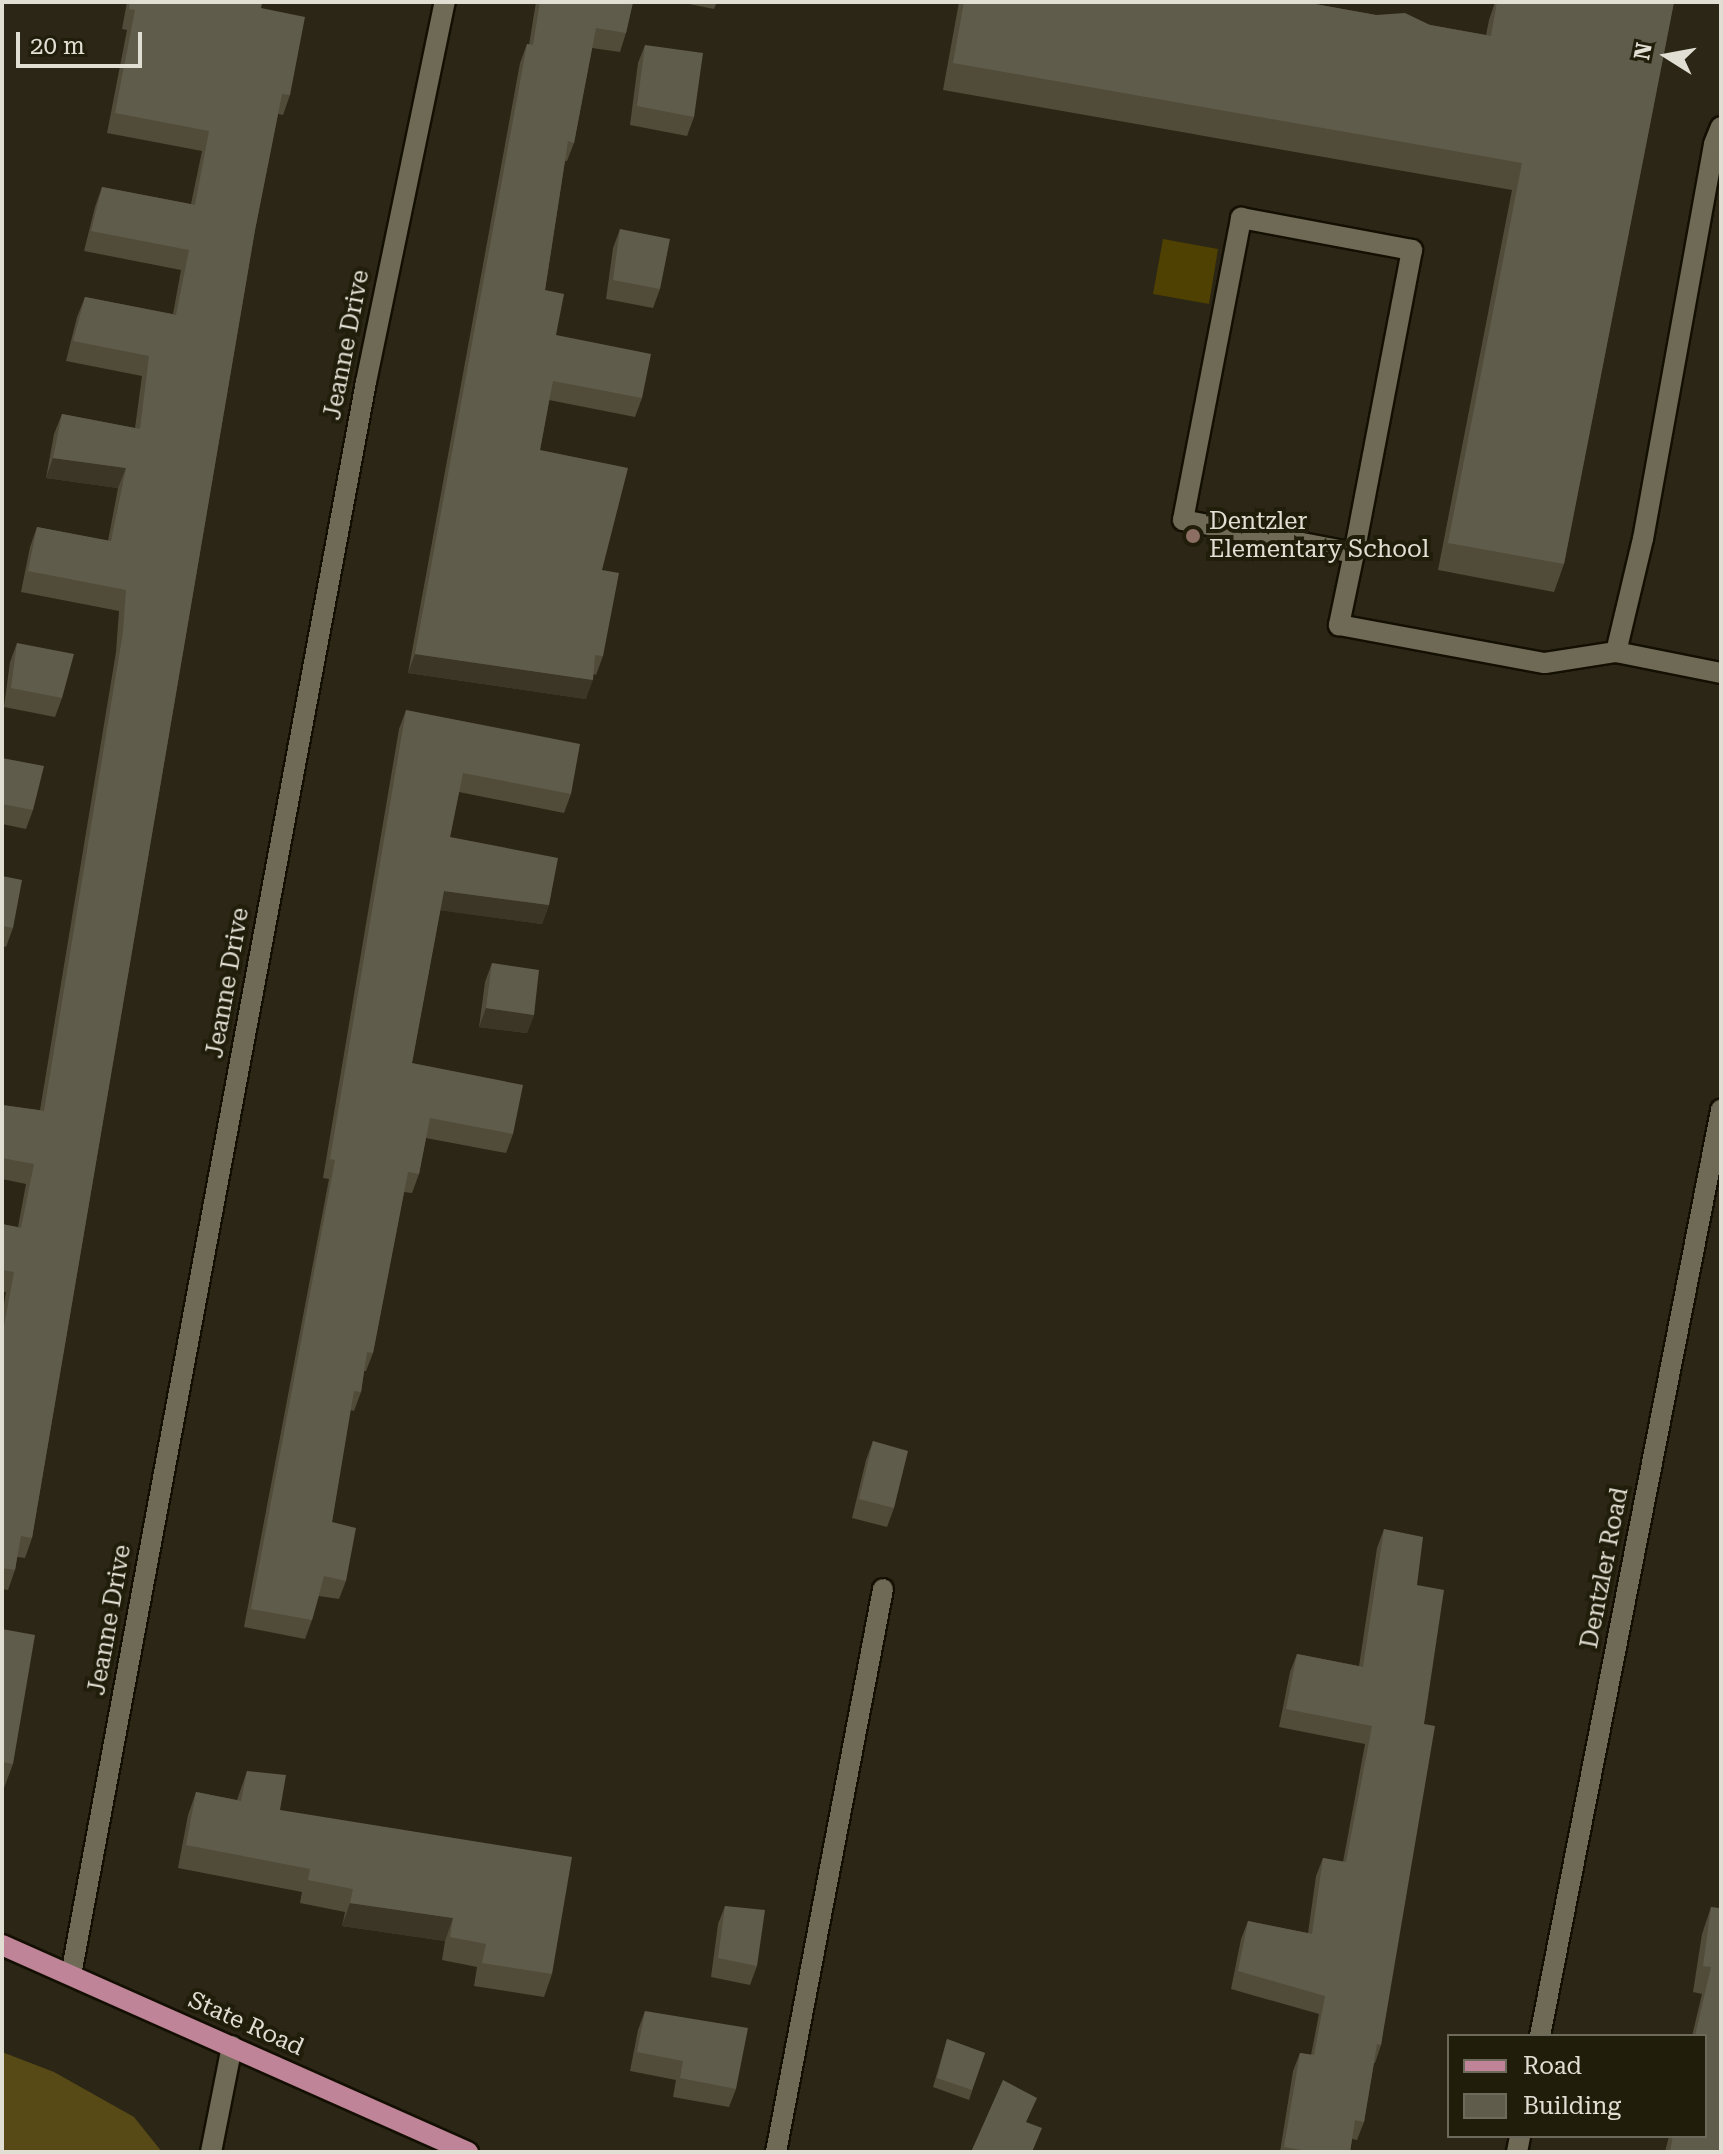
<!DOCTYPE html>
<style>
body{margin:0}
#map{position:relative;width:1723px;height:2154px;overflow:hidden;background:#2b2615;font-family:"Roboto Serif",serif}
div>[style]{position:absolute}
.green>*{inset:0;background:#4f4102}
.forest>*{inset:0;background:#574a16}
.roads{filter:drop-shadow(2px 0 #130f02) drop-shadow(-2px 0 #130f02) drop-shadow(0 2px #130f02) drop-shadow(0 -2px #130f02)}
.minor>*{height:20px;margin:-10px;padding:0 10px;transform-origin:10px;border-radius:10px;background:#6f6a56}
.major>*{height:20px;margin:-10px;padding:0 10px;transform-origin:10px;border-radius:10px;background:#bf8497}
.wall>*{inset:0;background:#514c3a}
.shaded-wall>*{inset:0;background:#3b3625}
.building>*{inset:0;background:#605c4b}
.dots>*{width:22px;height:22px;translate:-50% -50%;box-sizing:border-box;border:4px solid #211d0b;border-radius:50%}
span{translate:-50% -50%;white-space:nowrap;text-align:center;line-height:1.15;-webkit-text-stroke:8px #211d0b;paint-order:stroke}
.street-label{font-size:24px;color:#e1ded3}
.poi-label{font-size:24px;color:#e1ded3}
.left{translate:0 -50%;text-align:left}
.frame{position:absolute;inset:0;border:4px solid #e1ded3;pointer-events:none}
.legend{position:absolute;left:1447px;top:2034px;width:260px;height:104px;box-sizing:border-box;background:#211d0b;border:2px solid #6e6a5b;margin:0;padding:10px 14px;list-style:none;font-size:24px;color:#e1ded3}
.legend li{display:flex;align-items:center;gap:16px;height:40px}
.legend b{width:40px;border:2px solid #6e6a5b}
.north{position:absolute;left:1627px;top:16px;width:80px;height:80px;-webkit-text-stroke:6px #211d0b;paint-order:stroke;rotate:281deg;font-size:22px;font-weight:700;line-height:32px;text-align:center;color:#e1ded3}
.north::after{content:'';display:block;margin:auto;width:28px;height:36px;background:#e1ded3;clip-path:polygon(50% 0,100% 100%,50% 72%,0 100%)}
.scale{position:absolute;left:16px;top:32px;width:126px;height:36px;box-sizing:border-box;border:4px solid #e1ded3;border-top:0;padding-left:10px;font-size:24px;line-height:28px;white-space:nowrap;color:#e1ded3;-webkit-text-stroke:6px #211d0b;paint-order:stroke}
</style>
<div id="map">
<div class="green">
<div style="clip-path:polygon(1163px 239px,1218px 249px,1209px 304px,1153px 294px)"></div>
</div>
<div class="forest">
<div style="clip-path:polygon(2px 2052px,54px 2072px,134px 2117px,162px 2152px,2px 2152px)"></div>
</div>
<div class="roads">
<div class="minor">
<div style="left:1241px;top:218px;width:174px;rotate:10.6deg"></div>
<div style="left:1412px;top:250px;width:309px;rotate:100.8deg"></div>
<div style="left:1354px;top:553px;width:174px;rotate:-169.1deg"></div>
<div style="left:1183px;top:520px;width:308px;rotate:-79.1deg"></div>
<div style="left:1354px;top:553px;width:74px;rotate:101.8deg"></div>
<div style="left:1339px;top:625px;width:209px;rotate:10.5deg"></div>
<div style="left:1545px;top:663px;width:72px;rotate:-8.8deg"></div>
<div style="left:1616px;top:652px;width:107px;rotate:11.3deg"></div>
<div style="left:1616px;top:652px;width:116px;rotate:-76.6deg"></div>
<div style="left:1643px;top:539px;width:401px;rotate:-79.8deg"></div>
<div style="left:1714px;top:144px;width:18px;rotate:-68deg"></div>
<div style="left:71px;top:1975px;width:1620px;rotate:-79.51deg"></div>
<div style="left:366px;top:382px;width:388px;rotate:-78.3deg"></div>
<div style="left:1540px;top:2036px;width:944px;rotate:-78.94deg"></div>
<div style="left:211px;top:2152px;width:108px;rotate:-78.8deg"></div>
<div style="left:776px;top:2152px;width:573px;rotate:-79.24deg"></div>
<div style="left:1517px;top:2152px;width:16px;rotate:-79deg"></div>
</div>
<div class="major">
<div style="left:2px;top:1945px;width:510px;rotate:23.95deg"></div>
</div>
</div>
<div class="wall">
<div style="clip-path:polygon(127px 2px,262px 2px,261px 8px,290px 95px,283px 115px,278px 114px,255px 230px,32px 1538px,25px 1558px,17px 1557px,15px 1570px,8px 1590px,2px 1589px,2px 1316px,6px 1292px,2px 1292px,2px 1224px,18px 1227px,26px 1184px,2px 1179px,2px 1105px,40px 1110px,116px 652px,119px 611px,21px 592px,30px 547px,37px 527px,108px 541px,118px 488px,46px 478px,54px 434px,62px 414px,135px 428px,142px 376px,66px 361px,77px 317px,85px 297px,173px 314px,181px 270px,84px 251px,95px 207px,102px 187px,191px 204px,202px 151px,107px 133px,127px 30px,122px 29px)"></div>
<div style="clip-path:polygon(536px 2px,633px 2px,626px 33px,620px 52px,592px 48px,574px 143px,567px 161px,565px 161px,545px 290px,556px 335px,642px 398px,635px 417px,549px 400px,540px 450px,602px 570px,603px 656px,596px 675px,593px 674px,586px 699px,408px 673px,520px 63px,527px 44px,529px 45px)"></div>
<div style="clip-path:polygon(679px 2px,717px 2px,714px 9px)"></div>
<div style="clip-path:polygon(959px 2px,1304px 2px,1486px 35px,1489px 20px,1495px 2px,1674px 2px,1564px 564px,1554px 592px,1438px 570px,1512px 190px,943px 90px)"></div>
<div style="clip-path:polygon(645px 45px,694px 117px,687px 136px,630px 125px,638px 63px)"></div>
<div style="clip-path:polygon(620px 229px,660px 289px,653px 308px,606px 299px,613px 248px)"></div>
<div style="clip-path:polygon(17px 643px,62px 698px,55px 717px,4px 707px,10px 662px)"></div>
<div style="clip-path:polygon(406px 710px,571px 794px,564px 813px,459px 792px,450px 837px,549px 905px,542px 924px,440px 910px,412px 1063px,513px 1134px,506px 1153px,426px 1138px,419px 1174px,412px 1193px,404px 1192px,373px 1353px,366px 1371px,364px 1371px,361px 1392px,354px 1411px,350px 1410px,332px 1522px,346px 1581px,339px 1599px,319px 1596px,312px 1620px,305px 1639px,244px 1627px,329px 1179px,323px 1178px,399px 729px)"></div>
<div style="clip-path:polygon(2px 758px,33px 810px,26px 829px,2px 824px)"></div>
<div style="clip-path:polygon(2px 876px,13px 928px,6px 947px,2px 946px)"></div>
<div style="clip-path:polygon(492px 963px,534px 1015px,527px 1033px,479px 1027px,485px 982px)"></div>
<div style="clip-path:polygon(873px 1441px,894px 1508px,887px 1527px,852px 1518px,866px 1460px)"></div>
<div style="clip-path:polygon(1384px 1529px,1417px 1585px,1424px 1724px,1381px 2045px,1375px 2063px,1374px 2063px,1364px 2122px,1357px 2140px,1352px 2139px,1350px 2152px,1280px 2152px,1293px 2071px,1300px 2053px,1311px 2055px,1319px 2014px,1231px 1989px,1241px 1939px,1248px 1921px,1308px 1933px,1316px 1876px,1323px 1858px,1343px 1862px,1365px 1744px,1279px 1727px,1290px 1672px,1297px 1654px,1359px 1666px,1377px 1548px)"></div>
<div style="clip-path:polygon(2px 1629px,13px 1764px,4px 1788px,2px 1788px)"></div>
<div style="clip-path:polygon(247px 1771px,280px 1810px,552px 1974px,544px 1997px,474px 1986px,477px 1967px,442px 1960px,445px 1941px,342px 1926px,345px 1912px,300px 1903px,302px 1892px,178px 1868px,188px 1815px,196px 1792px,237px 1800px)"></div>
<div style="clip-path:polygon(725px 1906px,757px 1966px,750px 1985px,711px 1977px,718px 1924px)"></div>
<div style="clip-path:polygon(1711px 1907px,1721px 1908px,1721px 2152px,1665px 2152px,1669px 2136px,1705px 2136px,1705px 2036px,1692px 2036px,1702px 1994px,1693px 1992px,1702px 1934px)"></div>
<div style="clip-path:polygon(645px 2011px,736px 2089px,729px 2107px,673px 2097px,676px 2080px,630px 2071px,638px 2030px)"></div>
<div style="clip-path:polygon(947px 2039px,985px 2053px,969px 2100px,933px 2087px)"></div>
</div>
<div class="shaded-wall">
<div style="clip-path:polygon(53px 458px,126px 468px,118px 488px,46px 478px)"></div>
<div style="clip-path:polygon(415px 654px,593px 680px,586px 699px,408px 673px)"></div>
<div style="clip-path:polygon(444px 891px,549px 905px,542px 924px,437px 910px)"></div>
<div style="clip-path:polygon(486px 1008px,534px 1015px,527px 1033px,479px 1027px)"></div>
<div style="clip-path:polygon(350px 1903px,453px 1918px,445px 1941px,342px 1926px)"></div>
</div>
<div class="building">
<div style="clip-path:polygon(130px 2px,262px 2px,261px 8px,305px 17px,290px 95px,282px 94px,255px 230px,32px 1538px,21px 1536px,15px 1570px,2px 1568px,2px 1337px,14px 1272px,2px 1270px,2px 1224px,21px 1228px,34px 1164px,2px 1158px,2px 1105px,44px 1111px,123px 632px,126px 590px,28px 571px,37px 527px,111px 541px,126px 468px,53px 458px,62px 414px,140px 429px,149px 356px,73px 341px,85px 297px,176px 315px,189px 250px,91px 231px,102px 187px,195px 205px,209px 131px,115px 113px,135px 10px,129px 9px)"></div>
<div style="clip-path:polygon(540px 2px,633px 2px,626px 33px,596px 28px,574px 143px,568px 141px,545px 290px,564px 294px,556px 335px,651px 354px,642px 398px,553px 381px,540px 450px,628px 468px,602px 570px,619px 573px,603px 656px,595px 655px,593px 680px,415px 654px,527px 44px,533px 45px)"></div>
<div style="clip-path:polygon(964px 2px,1304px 2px,1376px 15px,1405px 13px,1430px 25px,1491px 36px,1497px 2px,1674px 2px,1564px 564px,1448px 543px,1522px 163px,953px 63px)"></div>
<div style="clip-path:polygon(645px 45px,703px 53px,694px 117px,637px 106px)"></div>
<div style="clip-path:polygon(620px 229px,670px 239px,660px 289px,613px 280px)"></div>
<div style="clip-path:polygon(17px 643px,74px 654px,62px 698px,11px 688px)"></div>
<div style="clip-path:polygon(406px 710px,580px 744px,571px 794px,463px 773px,450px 837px,558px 858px,549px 905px,444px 891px,412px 1063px,523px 1085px,513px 1134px,430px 1118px,419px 1174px,408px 1172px,373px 1353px,367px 1352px,361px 1392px,354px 1391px,332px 1522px,356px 1528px,346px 1581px,324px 1576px,312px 1620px,251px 1609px,335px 1160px,330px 1159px)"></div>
<div style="clip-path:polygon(2px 758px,44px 766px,33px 810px,2px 804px)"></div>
<div style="clip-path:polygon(2px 876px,22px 880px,13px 928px,2px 926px)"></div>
<div style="clip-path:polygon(492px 963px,539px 970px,534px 1015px,486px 1008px)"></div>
<div style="clip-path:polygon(873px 1441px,908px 1451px,894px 1508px,859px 1499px)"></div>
<div style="clip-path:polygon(1384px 1529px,1423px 1537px,1417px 1585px,1444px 1590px,1424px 1724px,1435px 1726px,1381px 2045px,1377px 2044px,1364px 2122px,1355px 2120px,1350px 2152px,1314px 2152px,1284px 2147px,1300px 2053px,1314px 2055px,1325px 1996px,1238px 1971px,1248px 1921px,1312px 1934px,1323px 1858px,1346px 1862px,1372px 1726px,1286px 1709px,1297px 1654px,1363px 1667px)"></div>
<div style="clip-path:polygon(2px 1629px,35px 1635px,13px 1764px,2px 1762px)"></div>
<div style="clip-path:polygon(247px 1771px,286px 1775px,280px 1810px,572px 1857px,552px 1974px,482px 1963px,486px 1944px,450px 1937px,453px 1918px,350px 1903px,353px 1889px,308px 1880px,310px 1869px,186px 1845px,196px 1792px,241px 1801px)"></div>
<div style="clip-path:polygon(725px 1906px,765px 1910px,757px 1966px,718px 1958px)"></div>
<div style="clip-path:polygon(1711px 1907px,1721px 1909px,1721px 2152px,1670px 2152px,1673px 2136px,1705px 2136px,1705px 2036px,1695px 2036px,1711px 1967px,1703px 1966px)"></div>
<div style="clip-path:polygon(645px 2011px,748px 2028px,736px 2089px,680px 2078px,683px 2061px,637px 2052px)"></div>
<div style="clip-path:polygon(947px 2039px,985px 2053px,972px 2090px,937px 2078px)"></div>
<div style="clip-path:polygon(1003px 2080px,1037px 2098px,1026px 2122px,1042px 2128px,1032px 2152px,971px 2152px)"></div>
</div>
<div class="dots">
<div style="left:1193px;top:536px;background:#8d6e63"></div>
</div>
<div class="street-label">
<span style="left:347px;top:345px;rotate:-79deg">Jeanne Drive</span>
<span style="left:228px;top:983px;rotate:-80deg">Jeanne Drive</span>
<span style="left:1605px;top:1568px;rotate:-79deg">Dentzler Road</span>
<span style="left:110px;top:1620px;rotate:-80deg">Jeanne Drive</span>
<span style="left:246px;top:2024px;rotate:24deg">State Road</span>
</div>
<div class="poi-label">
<span class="left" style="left:1209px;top:536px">Dentzler<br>Elementary School</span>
</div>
<div class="frame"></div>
<ul class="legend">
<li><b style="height:10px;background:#bf8497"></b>Road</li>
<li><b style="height:22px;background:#605c4b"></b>Building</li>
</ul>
<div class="north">N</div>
<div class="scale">20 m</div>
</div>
